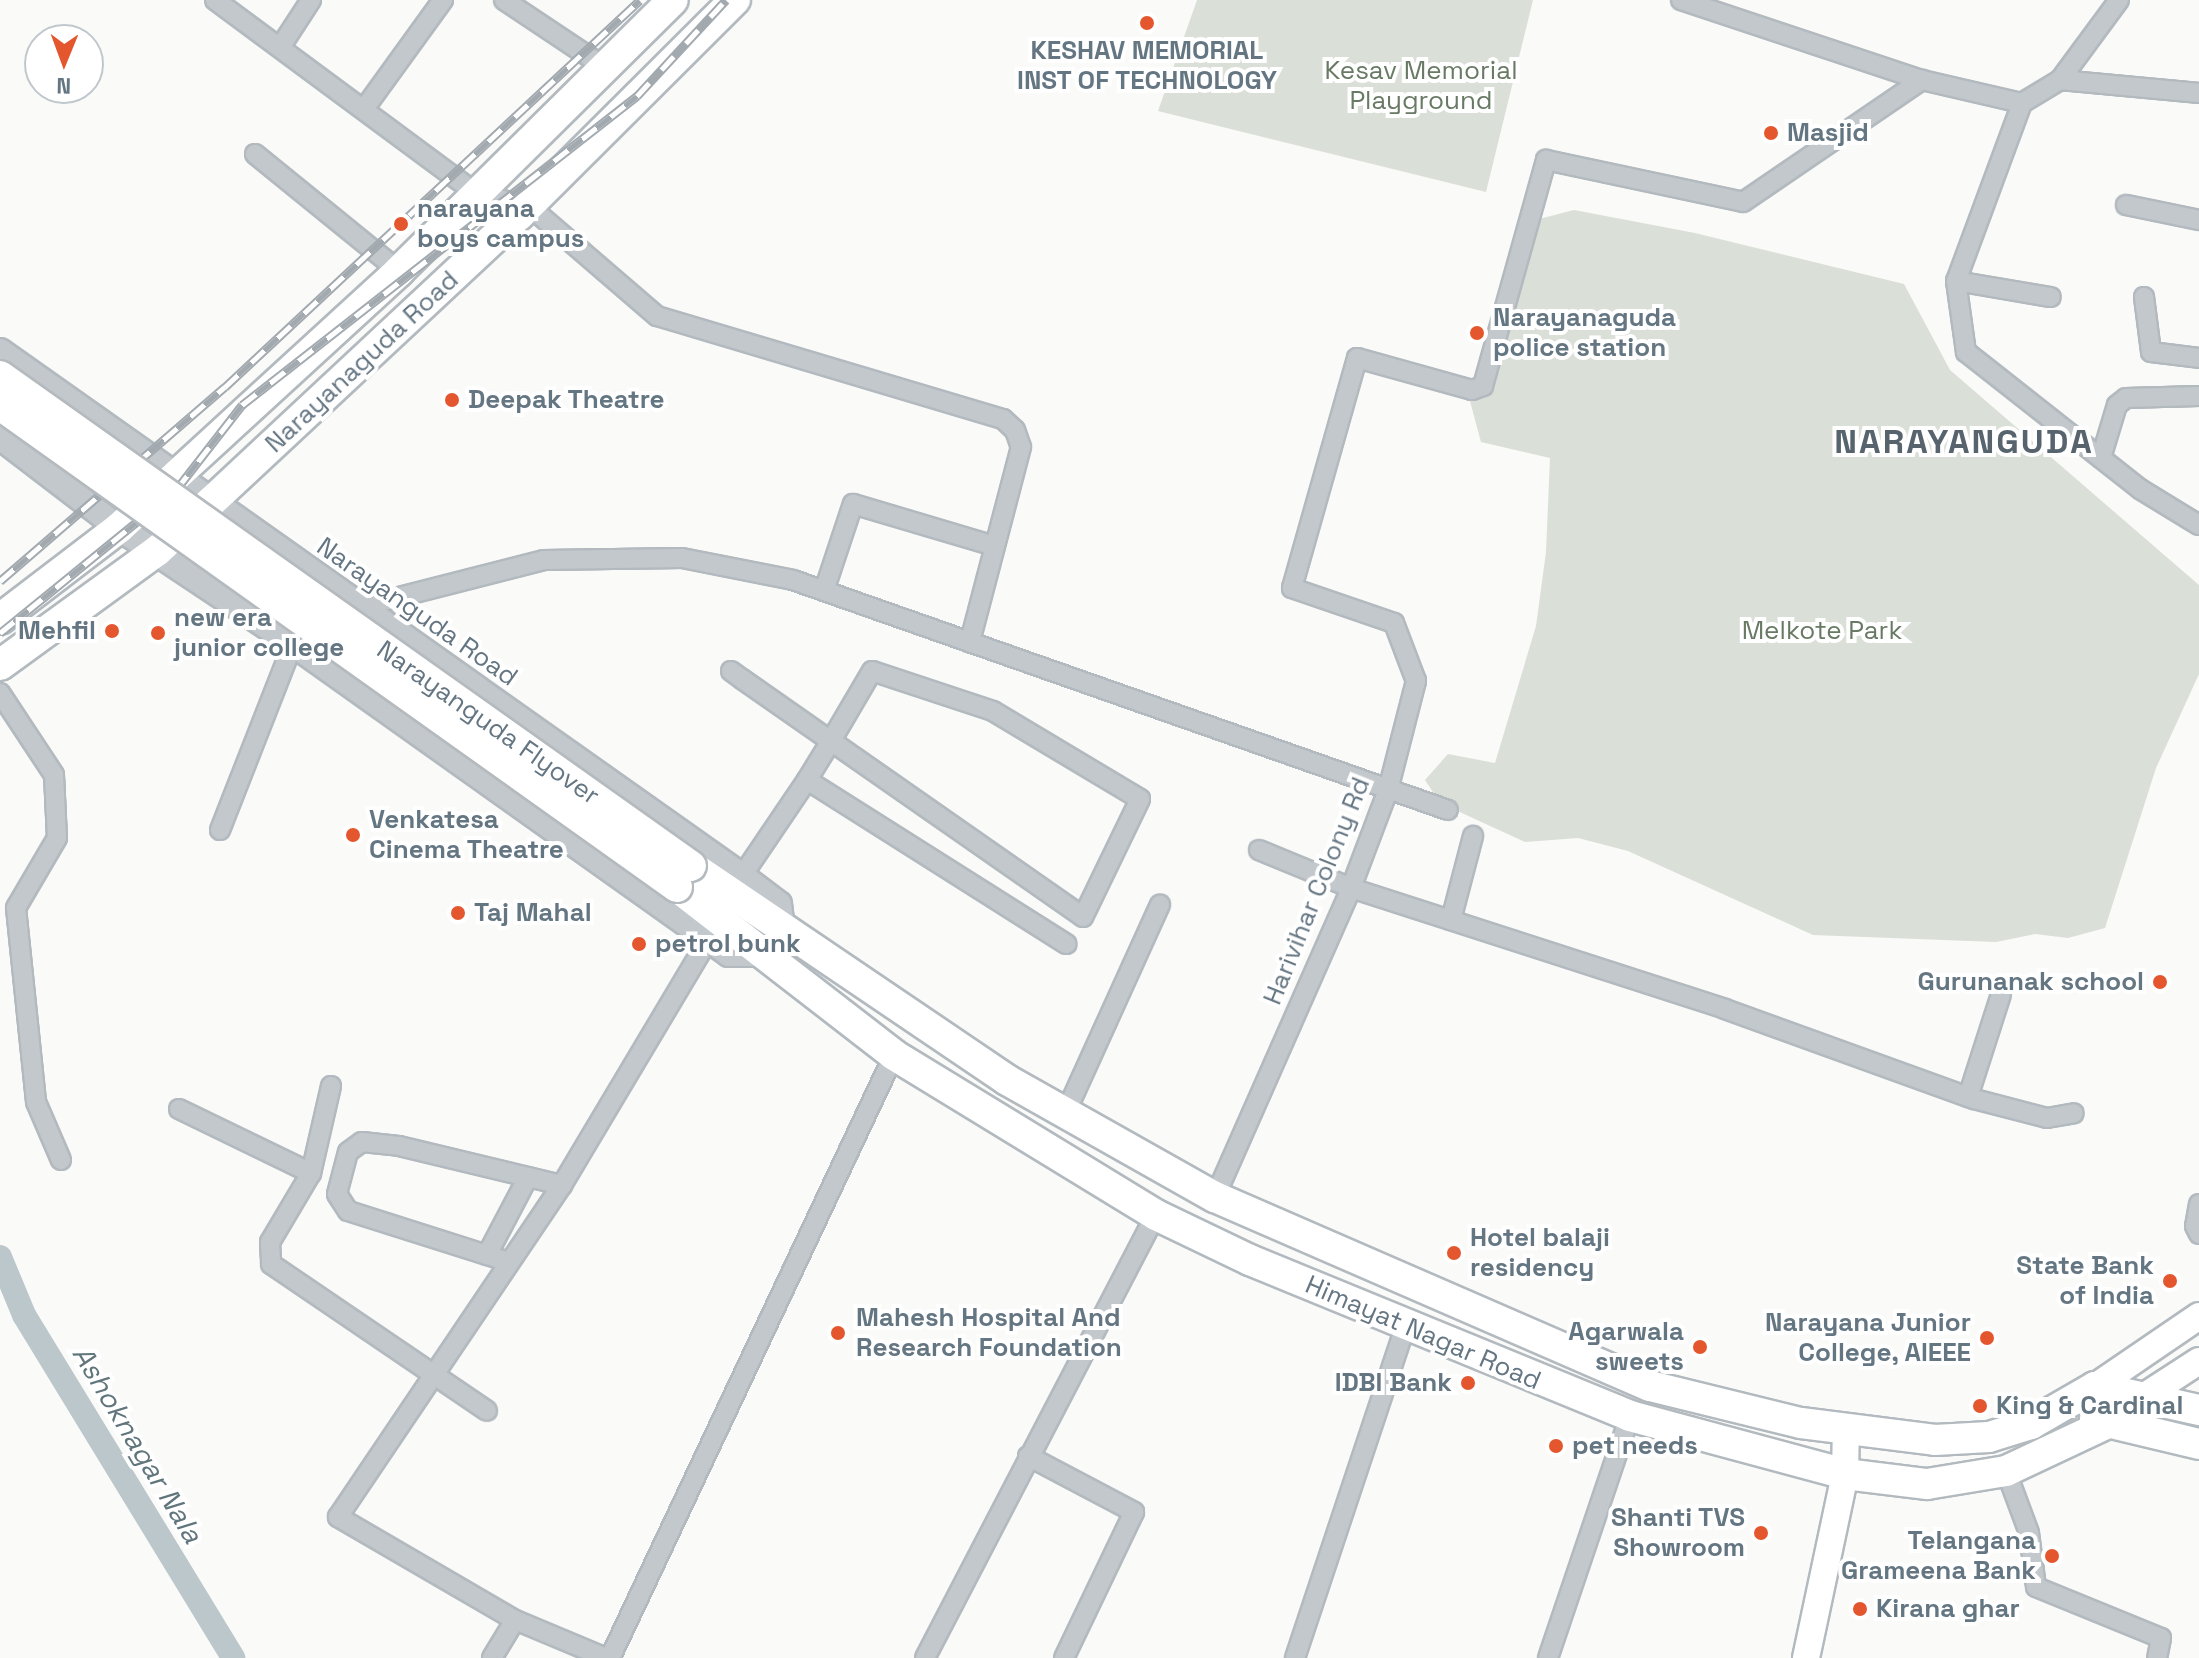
<!DOCTYPE html>
<style>
body{margin:0}
#map{position:relative;width:2199px;height:1658px;overflow:hidden;background:#fafaf8;font-family:"Space Grotesk",sans-serif}
div>[style]{position:absolute}
.green>*{inset:0;background:#dadfd7}
.canal>*{height:24px;margin:-12px;padding:0 12px;transform-origin:12px;border-radius:12px;background:#bbc7cb}
.roads{filter:drop-shadow(2px 0 #b3babf) drop-shadow(-2px 0 #b3babf) drop-shadow(0 2px #b3babf) drop-shadow(0 -2px #b3babf)}
.minor>*{height:18px;margin:-9px;padding:0 9px;transform-origin:9px;border-radius:9px;background:#c3c8cc}
.tertiary>*{height:24px;margin:-12px;padding:0 12px;transform-origin:12px;border-radius:12px;background:#c3c8cc}
.secondary>*{height:26px;margin:-13px;padding:0 13px;transform-origin:13px;border-radius:13px;background:#fff}
.primary>*{height:30px;margin:-15px;padding:0 15px;transform-origin:15px;border-radius:15px;background:#fff}
.rail>*{height:9px;margin-top:-4.5px;transform-origin:0;background:repeating-linear-gradient(90deg,#fff 0 18px,#a2aab0 0 36px);box-sizing:border-box;border-block:2px solid #a2aab0}
.bridges{filter:drop-shadow(2px 0 #b5babe) drop-shadow(-2px 0 #b5babe) drop-shadow(0 2px #b5babe) drop-shadow(0 -2px #b5babe)}
.primary-bridge>*{height:30px;margin:-15px;padding:0 15px;transform-origin:15px;border-radius:15px;background:#fff}
.dots>*{width:22px;height:22px;translate:-50% -50%;box-sizing:border-box;border:4px solid #fff;border-radius:50%}
span{translate:-50% -50%;white-space:nowrap;text-align:center;line-height:1.15;-webkit-text-stroke:8px #fff;paint-order:stroke}
.poi-label{font-size:26px;color:#657683;font-weight:700}
.left{translate:0 -50%;text-align:left}
.right{translate:-100% -50%;text-align:right}
.park-label{font-size:26px;color:#687a64}
.street-label{font-size:26px;color:#657683}
.water-label{font-size:28px;color:#60757c;font-style:italic}
.district-label{font-size:34px;color:#57646e;font-weight:700;letter-spacing:2px}
.north{position:absolute;left:24px;top:24px;width:80px;height:80px;box-sizing:border-box;background:#fff;border:2px solid #c1c8cd;border-radius:50%;rotate:181deg;font-size:22px;font-weight:700;line-height:32px;text-align:center;color:#657683}
.north::after{content:'';display:block;margin:auto;width:28px;height:36px;background:#e4572e;clip-path:polygon(50% 0,100% 100%,50% 72%,0 100%)}
</style>
<div id="map">
<div class="green">
<div style="clip-path:polygon(1197px 0,1533px 0,1486px 192px,1158px 111px)"></div>
<div style="clip-path:polygon(1574px 210px,1695px 233px,1904px 284px,1950px 370px,2199px 585px,2199px 674px,2156px 768px,2105px 928px,2068px 938px,2035px 934px,1996px 942px,1813px 935px,1628px 851px,1578px 838px,1525px 842px,1440px 803px,1425px 780px,1448px 754px,1495px 763px,1536px 626px,1546px 552px,1550px 458px,1481px 442px,1470px 401px,1535px 220px)"></div>
</div>
<div class="canal">
<div style="left:0;top:1257px;width:63px;rotate:67.5deg"></div>
<div style="left:24px;top:1315px;width:402px;rotate:58.6deg"></div>
</div>
<div class="roads">
<div class="minor">
<div style="left:215px;top:0;width:326px;rotate:36.5deg"></div>
<div style="left:477px;top:194px;width:53px;rotate:13deg"></div>
<div style="left:529px;top:206px;width:169px;rotate:40.7deg"></div>
<div style="left:657px;top:316px;width:361px;rotate:16.6deg"></div>
<div style="left:1003px;top:419px;width:16px;rotate:43deg"></div>
<div style="left:1015px;top:430px;width:18px;rotate:71deg"></div>
<div style="left:1021px;top:447px;width:202px;rotate:104.7deg"></div>
<div style="left:504px;top:0;width:123px;rotate:33.7deg"></div>
<div style="left:1681px;top:0;width:254px;rotate:18.4deg"></div>
<div style="left:1922px;top:80px;width:103px;rotate:13deg"></div>
<div style="left:2119px;top:0;width:99px;rotate:126.4deg"></div>
<div style="left:2060px;top:80px;width:44px;rotate:148.8deg"></div>
<div style="left:2022px;top:103px;width:190px;rotate:110.3deg"></div>
<div style="left:1956px;top:281px;width:72px;rotate:82deg"></div>
<div style="left:1966px;top:352px;width:221px;rotate:38.2deg"></div>
<div style="left:2140px;top:489px;width:69px;rotate:31.4deg"></div>
<div style="left:281px;top:46px;width:55px;rotate:-56.9deg"></div>
<div style="left:2060px;top:80px;width:140px;rotate:5.3deg"></div>
<div style="left:364px;top:109px;width:135px;rotate:-54.1deg"></div>
<div style="left:255px;top:154px;width:186px;rotate:39.1deg"></div>
<div style="left:2126px;top:205px;width:75px;rotate:11.6deg"></div>
<div style="left:1956px;top:281px;width:96px;rotate:9.6deg"></div>
<div style="left:2144px;top:297px;width:55px;rotate:82.7deg"></div>
<div style="left:2151px;top:352px;width:48px;rotate:7.1deg"></div>
<div style="left:2101px;top:458px;width:55px;rotate:-73.2deg"></div>
<div style="left:2117px;top:405px;width:11px;rotate:-38deg"></div>
<div style="left:2126px;top:398px;width:73px;rotate:-1.6deg"></div>
<div style="left:824px;top:591px;width:92px;rotate:-71.6deg"></div>
<div style="left:853px;top:504px;width:148px;rotate:16.5deg"></div>
<div style="left:360px;top:607px;width:190px;rotate:-14.3deg"></div>
<div style="left:544px;top:560px;width:138px;rotate:-0.8deg"></div>
<div style="left:682px;top:558px;width:113px;rotate:11.2deg"></div>
<div style="left:793px;top:580px;width:694px;rotate:19.35deg"></div>
<div style="left:731px;top:671px;width:14px;rotate:36deg"></div>
<div style="left:742px;top:679px;width:108px;rotate:34.9deg"></div>
<div style="left:831px;top:741px;width:307px;rotate:34.9deg"></div>
<div style="left:1083px;top:917px;width:131px;rotate:-64.2deg"></div>
<div style="left:1140px;top:799px;width:171px;rotate:-149.1deg"></div>
<div style="left:993px;top:711px;width:127px;rotate:-161.7deg"></div>
<div style="left:872px;top:671px;width:81px;rotate:120.4deg"></div>
<div style="left:831px;top:741px;width:46px;rotate:121.6deg"></div>
<div style="left:807px;top:780px;width:116px;rotate:124.1deg"></div>
<div style="left:0;top:693px;width:98px;rotate:56.6deg"></div>
<div style="left:54px;top:775px;width:63px;rotate:87.3deg"></div>
<div style="left:57px;top:838px;width:81px;rotate:120.4deg"></div>
<div style="left:16px;top:908px;width:195px;rotate:84.1deg"></div>
<div style="left:36px;top:1102px;width:63px;rotate:66.7deg"></div>
<div style="left:807px;top:780px;width:307px;rotate:32.3deg"></div>
<div style="left:220px;top:830px;width:200px;rotate:-68.6deg"></div>
<div style="left:1259px;top:850px;width:100px;rotate:22.4deg"></div>
<div style="left:1351px;top:888px;width:393px;rotate:17.9deg"></div>
<div style="left:1725px;top:1009px;width:265px;rotate:19.9deg"></div>
<div style="left:1974px;top:1099px;width:75px;rotate:14.6deg"></div>
<div style="left:2047px;top:1118px;width:27px;rotate:-10deg"></div>
<div style="left:1451px;top:920px;width:87px;rotate:-75.3deg"></div>
<div style="left:331px;top:1086px;width:89px;rotate:102.9deg"></div>
<div style="left:311px;top:1173px;width:80px;rotate:120.7deg"></div>
<div style="left:270px;top:1242px;width:22px;rotate:87deg"></div>
<div style="left:271px;top:1264px;width:261px;rotate:34.2deg"></div>
<div style="left:1968px;top:1097px;width:108px;rotate:-72.2deg"></div>
<div style="left:179px;top:1109px;width:147px;rotate:25.9deg"></div>
<div style="left:1065px;top:1114px;width:230px;rotate:-65.6deg"></div>
<div style="left:1215px;top:1197px;width:338px;rotate:-66.2deg"></div>
<div style="left:1351px;top:888px;width:105px;rotate:-69.3deg"></div>
<div style="left:1388px;top:790px;width:113px;rotate:-75.6deg"></div>
<div style="left:1416px;top:681px;width:62px;rotate:-110.8deg"></div>
<div style="left:1394px;top:623px;width:108px;rotate:-161.1deg"></div>
<div style="left:1292px;top:588px;width:239px;rotate:-74.2deg"></div>
<div style="left:1357px;top:358px;width:119px;rotate:15.5deg"></div>
<div style="left:1472px;top:390px;width:12px;rotate:-20deg"></div>
<div style="left:1483px;top:386px;width:235px;rotate:-74.4deg"></div>
<div style="left:1546px;top:160px;width:201px;rotate:12deg"></div>
<div style="left:1743px;top:202px;width:217px;rotate:-34.3deg"></div>
<div style="left:2199px;top:1204px;width:22px;rotate:100deg"></div>
<div style="left:2195px;top:1226px;width:9px;rotate:63deg"></div>
<div style="left:487px;top:1255px;width:88px;rotate:-62.3deg"></div>
<div style="left:509px;top:1262px;width:169px;rotate:-162.4deg"></div>
<div style="left:348px;top:1211px;width:20px;rotate:-123deg"></div>
<div style="left:337px;top:1194px;width:43px;rotate:-75.3deg"></div>
<div style="left:348px;top:1152px;width:17px;rotate:-36deg"></div>
<div style="left:362px;top:1142px;width:37px;rotate:6deg"></div>
<div style="left:399px;top:1146px;width:168px;rotate:13.5deg"></div>
<div style="left:1028px;top:1456px;width:120px;rotate:27.8deg"></div>
<div style="left:1134px;top:1512px;width:162px;rotate:115.6deg"></div>
<div style="left:2006px;top:1471px;width:66px;rotate:69.6deg"></div>
<div style="left:2029px;top:1533px;width:54px;rotate:82.6deg"></div>
<div style="left:2036px;top:1587px;width:135px;rotate:22.2deg"></div>
<div style="left:2161px;top:1638px;width:20px;rotate:101deg"></div>
<div style="left:492px;top:1658px;width:44px;rotate:-58.8deg"></div>
<div style="left:606px;top:1658px;width:99px;rotate:-157.3deg"></div>
<div style="left:515px;top:1620px;width:205px;rotate:-149.8deg"></div>
<div style="left:338px;top:1517px;width:400px;rotate:-56deg"></div>
<div style="left:562px;top:1185px;width:285px;rotate:-59.2deg"></div>
<div style="left:610px;top:1658px;width:667px;rotate:-64.78deg"></div>
<div style="left:925px;top:1658px;width:500px;rotate:-62.5deg"></div>
<div style="left:1295px;top:1658px;width:352px;rotate:-71.6deg"></div>
<div style="left:1548px;top:1658px;width:256px;rotate:-71.3deg"></div>
</div>
<div class="tertiary">
<div style="left:0;top:351px;width:909px;rotate:35.28deg"></div>
<div style="left:742px;top:876px;width:46px;rotate:37.1deg"></div>
<div style="left:779px;top:904px;width:26px;rotate:83deg"></div>
<div style="left:0;top:437px;width:150px;rotate:37.4deg"></div>
<div style="left:119px;top:528px;width:209px;rotate:33.7deg"></div>
<div style="left:293px;top:644px;width:535px;rotate:35.41deg"></div>
<div style="left:729px;top:954px;width:36px"></div>
</div>
<div class="secondary">
<div style="left:2095px;top:1387px;width:126px;rotate:-34.3deg"></div>
<div style="left:2142px;top:1398px;width:68px;rotate:-33deg"></div>
<div style="left:1806px;top:1658px;width:188px;rotate:-78deg"></div>
<div style="left:1845px;top:1474px;width:46px;rotate:-88.8deg"></div>
</div>
<div class="primary">
<div style="left:0;top:619px;width:150px;rotate:-37.4deg"></div>
<div style="left:119px;top:528px;width:380px;rotate:-42.5deg"></div>
<div style="left:399px;top:271px;width:385px;rotate:-44.7deg"></div>
<div style="left:0;top:665px;width:194px;rotate:-36deg"></div>
<div style="left:157px;top:551px;width:74px;rotate:-42.3deg"></div>
<div style="left:212px;top:501px;width:420px;rotate:-43deg"></div>
<div style="left:519px;top:215px;width:305px;rotate:-44.9deg"></div>
<div style="left:691px;top:866px;width:382px;rotate:34.1deg"></div>
<div style="left:1007px;top:1080px;width:239px;rotate:29.4deg"></div>
<div style="left:1215px;top:1197px;width:474px;rotate:23.5deg"></div>
<div style="left:1650px;top:1386px;width:155px;rotate:13.8deg"></div>
<div style="left:1801px;top:1423px;width:135px;rotate:7.2deg"></div>
<div style="left:1935px;top:1440px;width:54px;rotate:-3.2deg"></div>
<div style="left:1989px;top:1437px;width:44px;rotate:-17.2deg"></div>
<div style="left:2031px;top:1424px;width:74px;rotate:-30deg"></div>
<div style="left:2095px;top:1387px;width:107px;rotate:12.5deg"></div>
<div style="left:677px;top:887px;width:274px;rotate:37.7deg"></div>
<div style="left:894px;top:1055px;width:307px;rotate:31.4deg"></div>
<div style="left:1156px;top:1215px;width:104px;rotate:25.6deg"></div>
<div style="left:1250px;top:1260px;width:411px;rotate:22.3deg"></div>
<div style="left:1630px;top:1416px;width:223px;rotate:15.1deg"></div>
<div style="left:1845px;top:1474px;width:83px;rotate:7deg"></div>
<div style="left:1927px;top:1484px;width:80px;rotate:-9.3deg"></div>
<div style="left:2006px;top:1471px;width:115px;rotate:-25.2deg"></div>
<div style="left:2110px;top:1422px;width:40px;rotate:-37deg"></div>
<div style="left:2095px;top:1419px;width:107px;rotate:13.5deg"></div>
</div>
</div>
<div class="rail">
<div style="left:0;top:581px;width:297px;rotate:-40.8deg"></div>
<div style="left:225px;top:387px;width:567px;rotate:-43deg"></div>
<div style="left:0;top:633px;width:227px;rotate:-39.1deg"></div>
<div style="left:176px;top:490px;width:108px;rotate:-52.2deg"></div>
<div style="left:242px;top:405px;width:502px;rotate:-38.04deg"></div>
<div style="left:637px;top:96px;width:131px;rotate:-47.2deg"></div>
</div>
<div class="bridges">
<div class="primary-bridge">
<div style="left:0;top:376px;width:847px;rotate:35.34deg"></div>
<div style="left:0;top:405px;width:831px;rotate:35.45deg"></div>
</div>
</div>
<div class="dots">
<div style="left:1147px;top:23px;background:#e4572e"></div>
<div style="left:1771px;top:133px;background:#e4572e"></div>
<div style="left:401px;top:224px;background:#e4572e"></div>
<div style="left:1477px;top:333px;background:#e4572e"></div>
<div style="left:452px;top:400px;background:#e4572e"></div>
<div style="left:112px;top:631px;background:#e4572e"></div>
<div style="left:158px;top:633px;background:#e4572e"></div>
<div style="left:353px;top:835px;background:#e4572e"></div>
<div style="left:458px;top:913px;background:#e4572e"></div>
<div style="left:639px;top:944px;background:#e4572e"></div>
<div style="left:2160px;top:982px;background:#e4572e"></div>
<div style="left:1454px;top:1253px;background:#e4572e"></div>
<div style="left:2170px;top:1281px;background:#e4572e"></div>
<div style="left:838px;top:1333px;background:#e4572e"></div>
<div style="left:1987px;top:1338px;background:#e4572e"></div>
<div style="left:1700px;top:1347px;background:#e4572e"></div>
<div style="left:1468px;top:1383px;background:#e4572e"></div>
<div style="left:1980px;top:1406px;background:#e4572e"></div>
<div style="left:1556px;top:1446px;background:#e4572e"></div>
<div style="left:1761px;top:1533px;background:#e4572e"></div>
<div style="left:2052px;top:1556px;background:#e4572e"></div>
<div style="left:1860px;top:1609px;background:#e4572e"></div>
</div>
<div class="poi-label">
<span style="left:1147px;top:66px">KESHAV MEMORIAL<br>INST OF TECHNOLOGY</span>
<span class="left" style="left:1787px;top:133px">Masjid</span>
<span class="left" style="left:417px;top:224px">narayana<br>boys campus</span>
<span class="left" style="left:1493px;top:333px">Narayanaguda<br>police station</span>
<span class="left" style="left:468px;top:400px">Deepak Theatre</span>
<span class="left" style="left:174px;top:633px">new era<br>junior college</span>
<span class="right" style="left:96px;top:631px">Mehfil</span>
<span class="left" style="left:369px;top:835px">Venkatesa<br>Cinema Theatre</span>
<span class="left" style="left:474px;top:913px">Taj Mahal</span>
<span class="left" style="left:655px;top:944px">petrol bunk</span>
<span class="right" style="left:2144px;top:982px">Gurunanak school</span>
<span class="left" style="left:1470px;top:1253px">Hotel balaji<br>residency</span>
<span class="right" style="left:2154px;top:1281px">State Bank<br>of India</span>
<span class="left" style="left:856px;top:1333px">Mahesh Hospital And<br>Research Foundation</span>
<span class="right" style="left:1971px;top:1338px">Narayana Junior<br>College, AIEEE</span>
<span class="right" style="left:1684px;top:1347px">Agarwala<br>sweets</span>
<span class="right" style="left:1452px;top:1383px">IDBI Bank</span>
<span class="left" style="left:1996px;top:1406px">King &amp; Cardinal</span>
<span class="left" style="left:1572px;top:1446px">pet needs</span>
<span class="right" style="left:1745px;top:1533px">Shanti TVS<br>Showroom</span>
<span class="right" style="left:2036px;top:1556px">Telangana<br>Grameena Bank</span>
<span class="left" style="left:1876px;top:1609px">Kirana ghar</span>
</div>
<div class="park-label">
<span style="left:1421px;top:86px">Kesav Memorial<br>Playground</span>
<span style="left:1822px;top:631px">Melkote Park</span>
</div>
<div class="street-label">
<span style="left:362px;top:362px;rotate:-43deg">Narayanaguda Road</span>
<span style="left:417px;top:612px;rotate:35deg">Narayanguda Road</span>
<span style="left:488px;top:723px;rotate:35deg">Narayanguda Flyover</span>
<span style="left:1317px;top:891px;rotate:-68deg">Harivihar Colony Rd</span>
<span style="left:1423px;top:1333px;rotate:23deg">Himayat Nagar Road</span>
</div>
<div class="water-label">
<span style="left:138px;top:1444px;rotate:59deg">Ashoknagar Nala</span>
</div>
<div class="district-label">
<span style="left:1964px;top:442px">NARAYANGUDA</span>
</div>
<div class="north">N</div>
</div>
